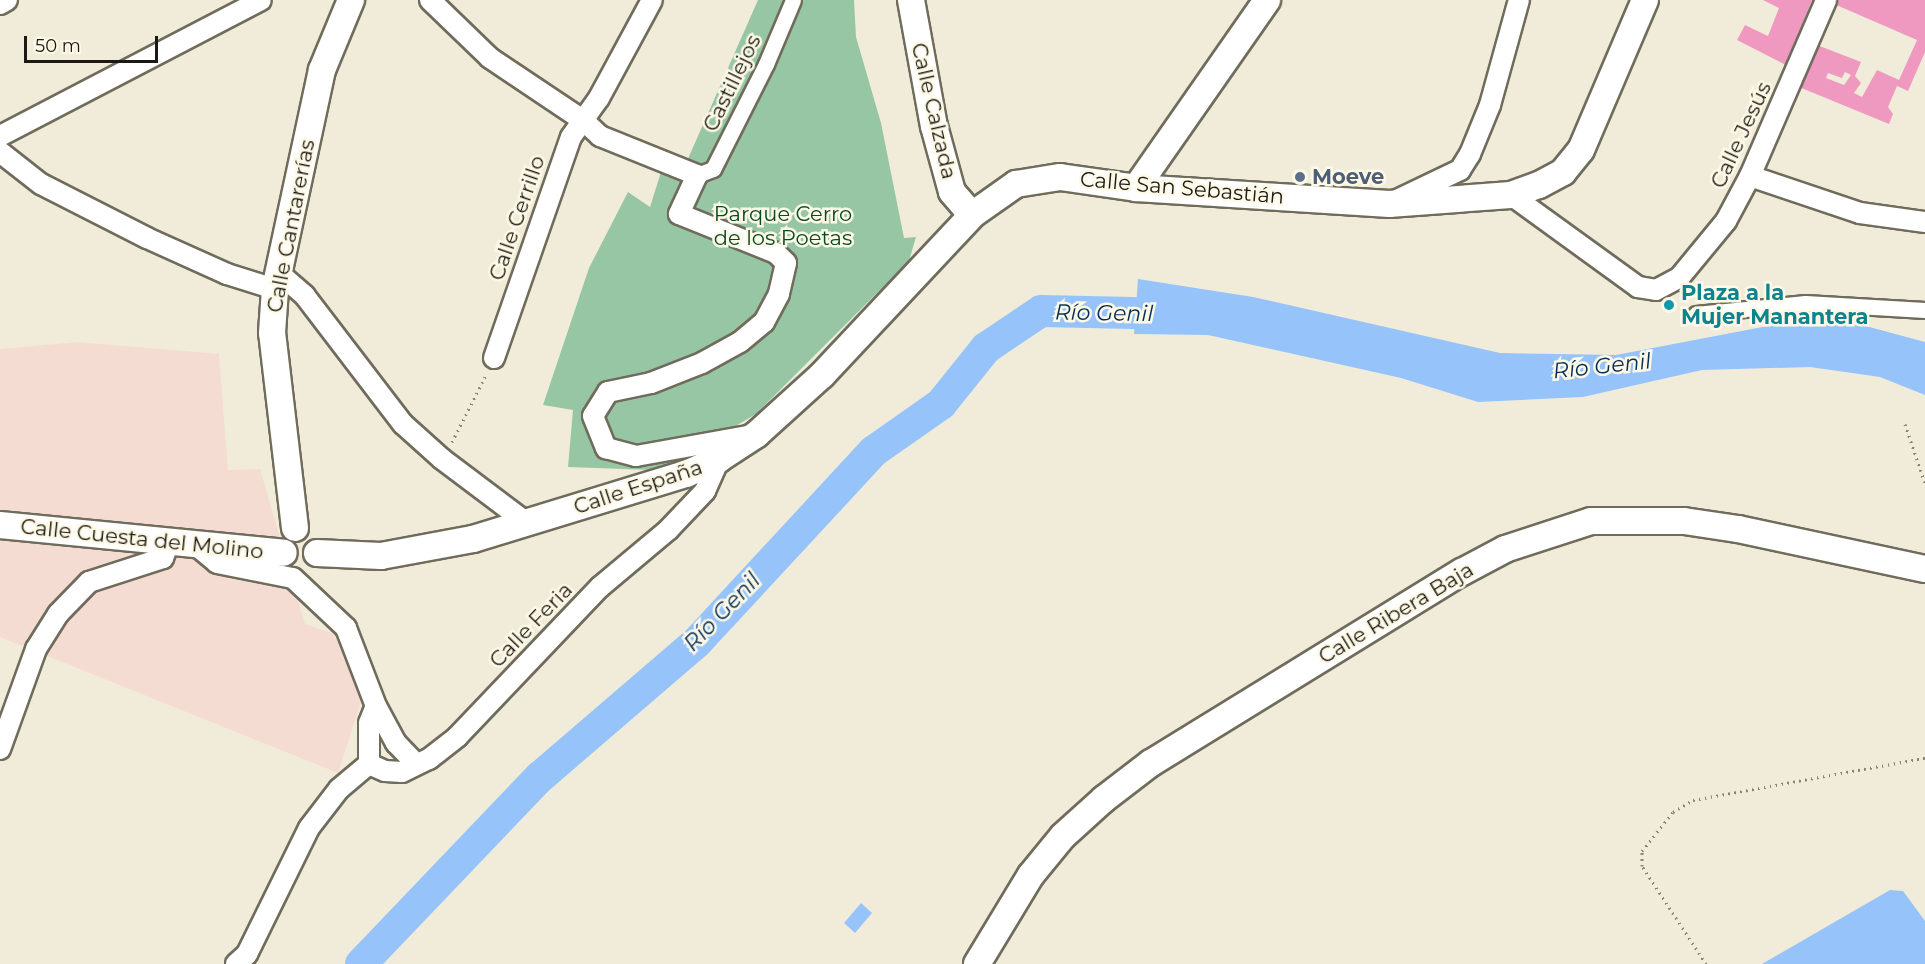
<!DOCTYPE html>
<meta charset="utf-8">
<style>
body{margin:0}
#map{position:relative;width:1925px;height:964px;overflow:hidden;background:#f1ecda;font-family:Montserrat,sans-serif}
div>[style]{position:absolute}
.industrial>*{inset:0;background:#f4dcd2}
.green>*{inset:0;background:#96c6a4}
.water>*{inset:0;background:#96c4fa}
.river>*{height:32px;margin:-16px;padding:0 16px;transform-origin:16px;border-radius:16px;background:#96c4fa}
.building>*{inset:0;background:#f099c0}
.path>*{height:3px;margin-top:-1.5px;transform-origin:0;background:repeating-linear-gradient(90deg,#878377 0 1.5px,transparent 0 6px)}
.roads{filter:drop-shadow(2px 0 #706c5c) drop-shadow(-2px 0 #706c5c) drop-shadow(0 2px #706c5c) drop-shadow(0 -2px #706c5c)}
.pedestrian>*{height:15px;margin:-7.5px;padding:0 7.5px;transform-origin:7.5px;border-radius:7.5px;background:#fff}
.minor>*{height:20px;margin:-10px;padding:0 10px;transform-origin:10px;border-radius:10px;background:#fff}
.tertiary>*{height:26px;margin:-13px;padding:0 13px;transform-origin:13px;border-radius:13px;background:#fff}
.dots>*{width:16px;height:16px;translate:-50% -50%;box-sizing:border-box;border:3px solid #fef9e7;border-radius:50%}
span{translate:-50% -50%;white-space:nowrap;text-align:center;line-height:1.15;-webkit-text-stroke:5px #fef9e7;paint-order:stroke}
.street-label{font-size:21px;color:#1b1913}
.service-label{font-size:21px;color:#4e5e75;font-weight:700}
.left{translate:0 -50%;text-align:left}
.park-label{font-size:21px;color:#064926}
.culture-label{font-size:21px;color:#0d838f;font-weight:700}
.water-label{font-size:22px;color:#032d56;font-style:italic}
.scale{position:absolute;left:24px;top:36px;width:134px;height:27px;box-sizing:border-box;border:3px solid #1b1913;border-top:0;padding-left:8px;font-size:18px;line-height:21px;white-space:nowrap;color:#1b1913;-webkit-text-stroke:4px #fef9e7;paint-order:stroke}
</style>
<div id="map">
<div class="industrial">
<div style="clip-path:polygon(78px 342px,219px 354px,228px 470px,260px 469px,305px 624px,337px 635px,361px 702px,338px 773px,0 637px,0 349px)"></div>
</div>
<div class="green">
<div style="clip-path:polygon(758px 0,854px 0,856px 37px,881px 123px,904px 238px,916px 237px,909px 261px,756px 414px,727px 431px,683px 441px,686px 458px,651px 470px,568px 467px,573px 410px,543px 405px,589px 268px,628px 192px,650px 207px,667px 153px,687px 161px)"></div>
</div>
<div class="water">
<div style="clip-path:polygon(1138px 279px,1253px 297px,1500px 353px,1616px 355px,1773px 325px,1862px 325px,1925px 342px,1925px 395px,1880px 377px,1810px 367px,1702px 370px,1583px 397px,1478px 402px,1401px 378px,1208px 335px,1134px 334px)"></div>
<div style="clip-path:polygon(1890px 890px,1903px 891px,1925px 921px,1925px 964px,1762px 964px)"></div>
<div style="clip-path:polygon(861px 903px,872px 913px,855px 933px,844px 923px)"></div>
</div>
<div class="river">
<div style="left:361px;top:964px;width:259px;rotate:-46.3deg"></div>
<div style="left:540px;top:777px;width:207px;rotate:-40.7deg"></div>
<div style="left:697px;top:642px;width:260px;rotate:-47.2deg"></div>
<div style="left:874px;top:451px;width:82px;rotate:-35deg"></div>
<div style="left:941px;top:404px;width:72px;rotate:-51.2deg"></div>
<div style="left:986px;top:348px;width:66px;rotate:-33.9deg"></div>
<div style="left:1041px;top:311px;width:138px;rotate:1.2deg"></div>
</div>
<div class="building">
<div style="clip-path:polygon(1763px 0,1812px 0,1786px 65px,1737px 40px,1745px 25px,1768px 36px,1779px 8px)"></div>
<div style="clip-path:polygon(evenodd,1836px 0,1925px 0,1925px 52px,1908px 91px,1897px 86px,1888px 107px,1893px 114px,1889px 124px,1799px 87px,1817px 45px,1861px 62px,1855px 76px,1861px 83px,1854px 93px,1862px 97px,1877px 70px,1899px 80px,1917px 40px,1834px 4px,1836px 0,1845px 72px,1851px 75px,1844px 85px,1826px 78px,1828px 73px,1842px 78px,1845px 72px)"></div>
</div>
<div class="path">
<div style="left:1905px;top:424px;width:62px;rotate:71.3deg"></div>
<div style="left:452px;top:442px;width:77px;rotate:-63.1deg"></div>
<div style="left:1706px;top:964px;width:117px;rotate:-123.1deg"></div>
<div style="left:1642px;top:866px;width:15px;rotate:-90deg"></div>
<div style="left:1642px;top:851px;width:50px;rotate:-51.5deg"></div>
<div style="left:1673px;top:812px;width:23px;rotate:-31deg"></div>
<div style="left:1693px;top:800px;width:236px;rotate:-10.3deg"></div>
</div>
<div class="roads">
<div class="pedestrian">
<div style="left:697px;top:175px;width:17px;rotate:-21deg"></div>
<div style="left:713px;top:169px;width:118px;rotate:-63.2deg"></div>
<div style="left:766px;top:64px;width:69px;rotate:-67.1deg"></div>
<div style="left:1696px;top:314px;width:110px;rotate:-5.8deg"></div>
<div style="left:1805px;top:303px;width:120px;rotate:3.3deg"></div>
</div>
<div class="minor">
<div style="left:430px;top:0;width:83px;rotate:44deg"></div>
<div style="left:490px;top:58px;width:113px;rotate:33.8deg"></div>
<div style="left:584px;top:121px;width:22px;rotate:43deg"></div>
<div style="left:600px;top:136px;width:105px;rotate:21.9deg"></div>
<div style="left:697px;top:175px;width:43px;rotate:114.8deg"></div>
<div style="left:679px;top:214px;width:105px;rotate:21.9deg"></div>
<div style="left:776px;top:253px;width:14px;rotate:45deg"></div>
<div style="left:786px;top:263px;width:32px;rotate:103deg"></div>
<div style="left:779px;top:294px;width:32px;rotate:118deg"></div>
<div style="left:764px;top:322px;width:31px;rotate:140deg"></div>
<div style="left:740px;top:342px;width:43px;rotate:151.1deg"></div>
<div style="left:702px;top:363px;width:55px;rotate:158.6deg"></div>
<div style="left:651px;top:383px;width:44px;rotate:168.2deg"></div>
<div style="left:608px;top:392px;width:28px;rotate:122deg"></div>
<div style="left:593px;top:416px;width:35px;rotate:68deg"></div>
<div style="left:606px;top:448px;width:31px;rotate:15deg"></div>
<div style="left:636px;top:456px;width:113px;rotate:-10.2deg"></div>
<div style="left:0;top:4px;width:8px;rotate:-30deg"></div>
<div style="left:0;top:136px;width:294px;rotate:-27.5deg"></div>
<div style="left:0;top:152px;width:52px;rotate:38deg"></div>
<div style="left:41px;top:184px;width:119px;rotate:27deg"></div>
<div style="left:147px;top:238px;width:88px;rotate:24.2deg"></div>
<div style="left:227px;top:274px;width:50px;rotate:17.4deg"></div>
<div style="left:1750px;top:176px;width:116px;rotate:18.6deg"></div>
<div style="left:1860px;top:213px;width:66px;rotate:7.9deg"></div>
<div style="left:1511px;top:195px;width:157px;rotate:35.9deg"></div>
<div style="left:1638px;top:287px;width:18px;rotate:9deg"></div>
<div style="left:1656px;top:290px;width:26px;rotate:-28deg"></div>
<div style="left:1679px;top:278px;width:74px;rotate:-50.5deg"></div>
<div style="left:1726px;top:221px;width:51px;rotate:-61.9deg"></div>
<div style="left:1750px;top:176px;width:192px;rotate:-66.6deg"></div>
<div style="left:1397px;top:200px;width:70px;rotate:-25.5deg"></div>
<div style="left:1460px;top:170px;width:19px;rotate:-58deg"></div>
<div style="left:1470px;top:154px;width:53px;rotate:-67.8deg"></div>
<div style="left:1490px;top:105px;width:109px;rotate:-74.6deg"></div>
<div style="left:280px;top:274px;width:33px;rotate:41deg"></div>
<div style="left:305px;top:296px;width:161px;rotate:52.6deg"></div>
<div style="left:403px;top:424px;width:52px;rotate:41.9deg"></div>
<div style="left:442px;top:459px;width:106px;rotate:37deg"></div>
<div style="left:494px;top:358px;width:234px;rotate:-70.8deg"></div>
<div style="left:571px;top:137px;width:48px;rotate:-54.3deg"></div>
<div style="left:599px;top:98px;width:111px;rotate:-61.6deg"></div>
<div style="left:197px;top:546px;width:26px;rotate:40deg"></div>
<div style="left:217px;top:563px;width:77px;rotate:11.2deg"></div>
<div style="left:293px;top:578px;width:73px;rotate:43.3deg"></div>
<div style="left:346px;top:628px;width:84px;rotate:69deg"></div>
<div style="left:376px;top:706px;width:42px;rotate:61.6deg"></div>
<div style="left:396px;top:743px;width:28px;rotate:46deg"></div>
<div style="left:0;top:749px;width:106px;rotate:-70.2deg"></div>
<div style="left:36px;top:649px;width:41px;rotate:-57.8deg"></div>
<div style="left:58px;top:614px;width:45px;rotate:-45.9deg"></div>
<div style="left:89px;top:582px;width:78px;rotate:-18deg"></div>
<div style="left:163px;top:558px;width:17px;rotate:-69deg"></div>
<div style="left:369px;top:764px;width:17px;rotate:24deg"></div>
<div style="left:385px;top:771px;width:17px;rotate:3deg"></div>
<div style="left:402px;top:772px;width:30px;rotate:-26deg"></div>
<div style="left:429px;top:759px;width:36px;rotate:-38deg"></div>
<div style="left:457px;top:737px;width:207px;rotate:-46.4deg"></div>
<div style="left:600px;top:587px;width:89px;rotate:-40deg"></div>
<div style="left:668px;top:530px;width:54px;rotate:-46.5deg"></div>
<div style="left:705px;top:491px;width:35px;rotate:-66deg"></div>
<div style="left:369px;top:764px;width:41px;rotate:-90deg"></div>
<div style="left:369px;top:723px;width:18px;rotate:-68deg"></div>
<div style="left:236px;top:964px;width:15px;rotate:-42deg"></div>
<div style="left:247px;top:954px;width:140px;rotate:-63.8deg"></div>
<div style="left:309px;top:828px;width:49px;rotate:-52.4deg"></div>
<div style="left:339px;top:789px;width:39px;rotate:-40deg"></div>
</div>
<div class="tertiary">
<div style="left:911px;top:0;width:128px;rotate:79.7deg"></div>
<div style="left:934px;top:126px;width:68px;rotate:74.7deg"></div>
<div style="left:952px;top:192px;width:30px;rotate:49deg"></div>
<div style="left:1136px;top:188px;width:229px;rotate:-55.1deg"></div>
<div style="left:0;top:525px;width:285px;rotate:5.6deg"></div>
<div style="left:295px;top:528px;width:196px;rotate:-96.7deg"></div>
<div style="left:272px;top:333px;width:44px;rotate:-86.1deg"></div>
<div style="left:275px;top:289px;width:224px;rotate:-77.9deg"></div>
<div style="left:322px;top:70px;width:76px;rotate:-67.5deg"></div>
<div style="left:317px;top:553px;width:64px;rotate:2.7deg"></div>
<div style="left:381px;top:556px;width:94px;rotate:-10.5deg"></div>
<div style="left:473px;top:539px;width:223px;rotate:-17deg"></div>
<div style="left:686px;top:474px;width:36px;rotate:-24deg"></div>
<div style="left:719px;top:459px;width:45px;rotate:-33.3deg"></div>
<div style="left:757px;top:434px;width:88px;rotate:-42.2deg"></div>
<div style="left:822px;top:375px;width:219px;rotate:-46.8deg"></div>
<div style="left:972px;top:215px;width:54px;rotate:-35.2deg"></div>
<div style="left:1016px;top:184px;width:45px;rotate:-9deg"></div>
<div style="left:1060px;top:177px;width:77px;rotate:8.2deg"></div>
<div style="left:1136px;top:188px;width:254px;rotate:3.6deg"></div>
<div style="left:1389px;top:204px;width:122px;rotate:-4.2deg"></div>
<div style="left:1511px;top:195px;width:30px;rotate:-20deg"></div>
<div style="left:1539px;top:185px;width:27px;rotate:-28deg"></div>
<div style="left:1563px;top:172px;width:28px;rotate:-51deg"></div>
<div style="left:1581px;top:150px;width:163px;rotate:-66.9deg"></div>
<div style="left:977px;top:964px;width:104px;rotate:-58.8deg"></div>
<div style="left:1031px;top:875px;width:50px;rotate:-50.6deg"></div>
<div style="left:1063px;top:836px;width:55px;rotate:-42.1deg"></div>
<div style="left:1104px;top:799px;width:59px;rotate:-37.5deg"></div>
<div style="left:1151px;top:763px;width:365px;rotate:-31.6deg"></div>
<div style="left:1462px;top:572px;width:49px;rotate:-28.1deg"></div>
<div style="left:1505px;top:549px;width:90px;rotate:-18deg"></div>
<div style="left:1591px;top:521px;width:93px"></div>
<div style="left:1684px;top:521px;width:55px;rotate:8.4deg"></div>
<div style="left:1738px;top:529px;width:191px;rotate:12.1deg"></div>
</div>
</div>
<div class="dots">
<div style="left:1300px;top:177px;background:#5c6f8a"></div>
<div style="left:1669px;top:305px;background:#0f9aa8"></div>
</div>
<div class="street-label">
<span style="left:732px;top:83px;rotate:-64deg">Castillejos</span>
<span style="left:934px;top:111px;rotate:77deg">Calle Calzada</span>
<span style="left:1741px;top:135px;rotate:-65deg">Calle Jesús</span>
<span style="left:1182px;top:188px;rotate:5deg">Calle San Sebastián</span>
<span style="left:517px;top:218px;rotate:-71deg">Calle Cerrillo</span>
<span style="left:291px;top:226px;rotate:-79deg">Calle Cantarerías</span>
<span style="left:638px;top:487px;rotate:-18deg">Calle España</span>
<span style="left:142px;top:539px;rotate:6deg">Calle Cuesta del Molino</span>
<span style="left:1396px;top:613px;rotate:-31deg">Calle Ribera Baja</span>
<span style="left:531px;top:625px;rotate:-46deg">Calle Feria</span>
</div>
<div class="service-label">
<span class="left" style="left:1312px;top:177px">Moeve</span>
</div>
<div class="park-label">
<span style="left:783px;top:226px">Parque Cerro<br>de los Poetas</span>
</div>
<div class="culture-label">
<span class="left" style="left:1681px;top:305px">Plaza a la<br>Mujer Manantera</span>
</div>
<div class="water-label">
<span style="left:1104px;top:313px;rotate:1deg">Río Genil</span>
<span style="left:1602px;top:366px;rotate:-6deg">Río Genil</span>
<span style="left:722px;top:612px;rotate:-46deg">Río Genil</span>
</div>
<div class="scale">50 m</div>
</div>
